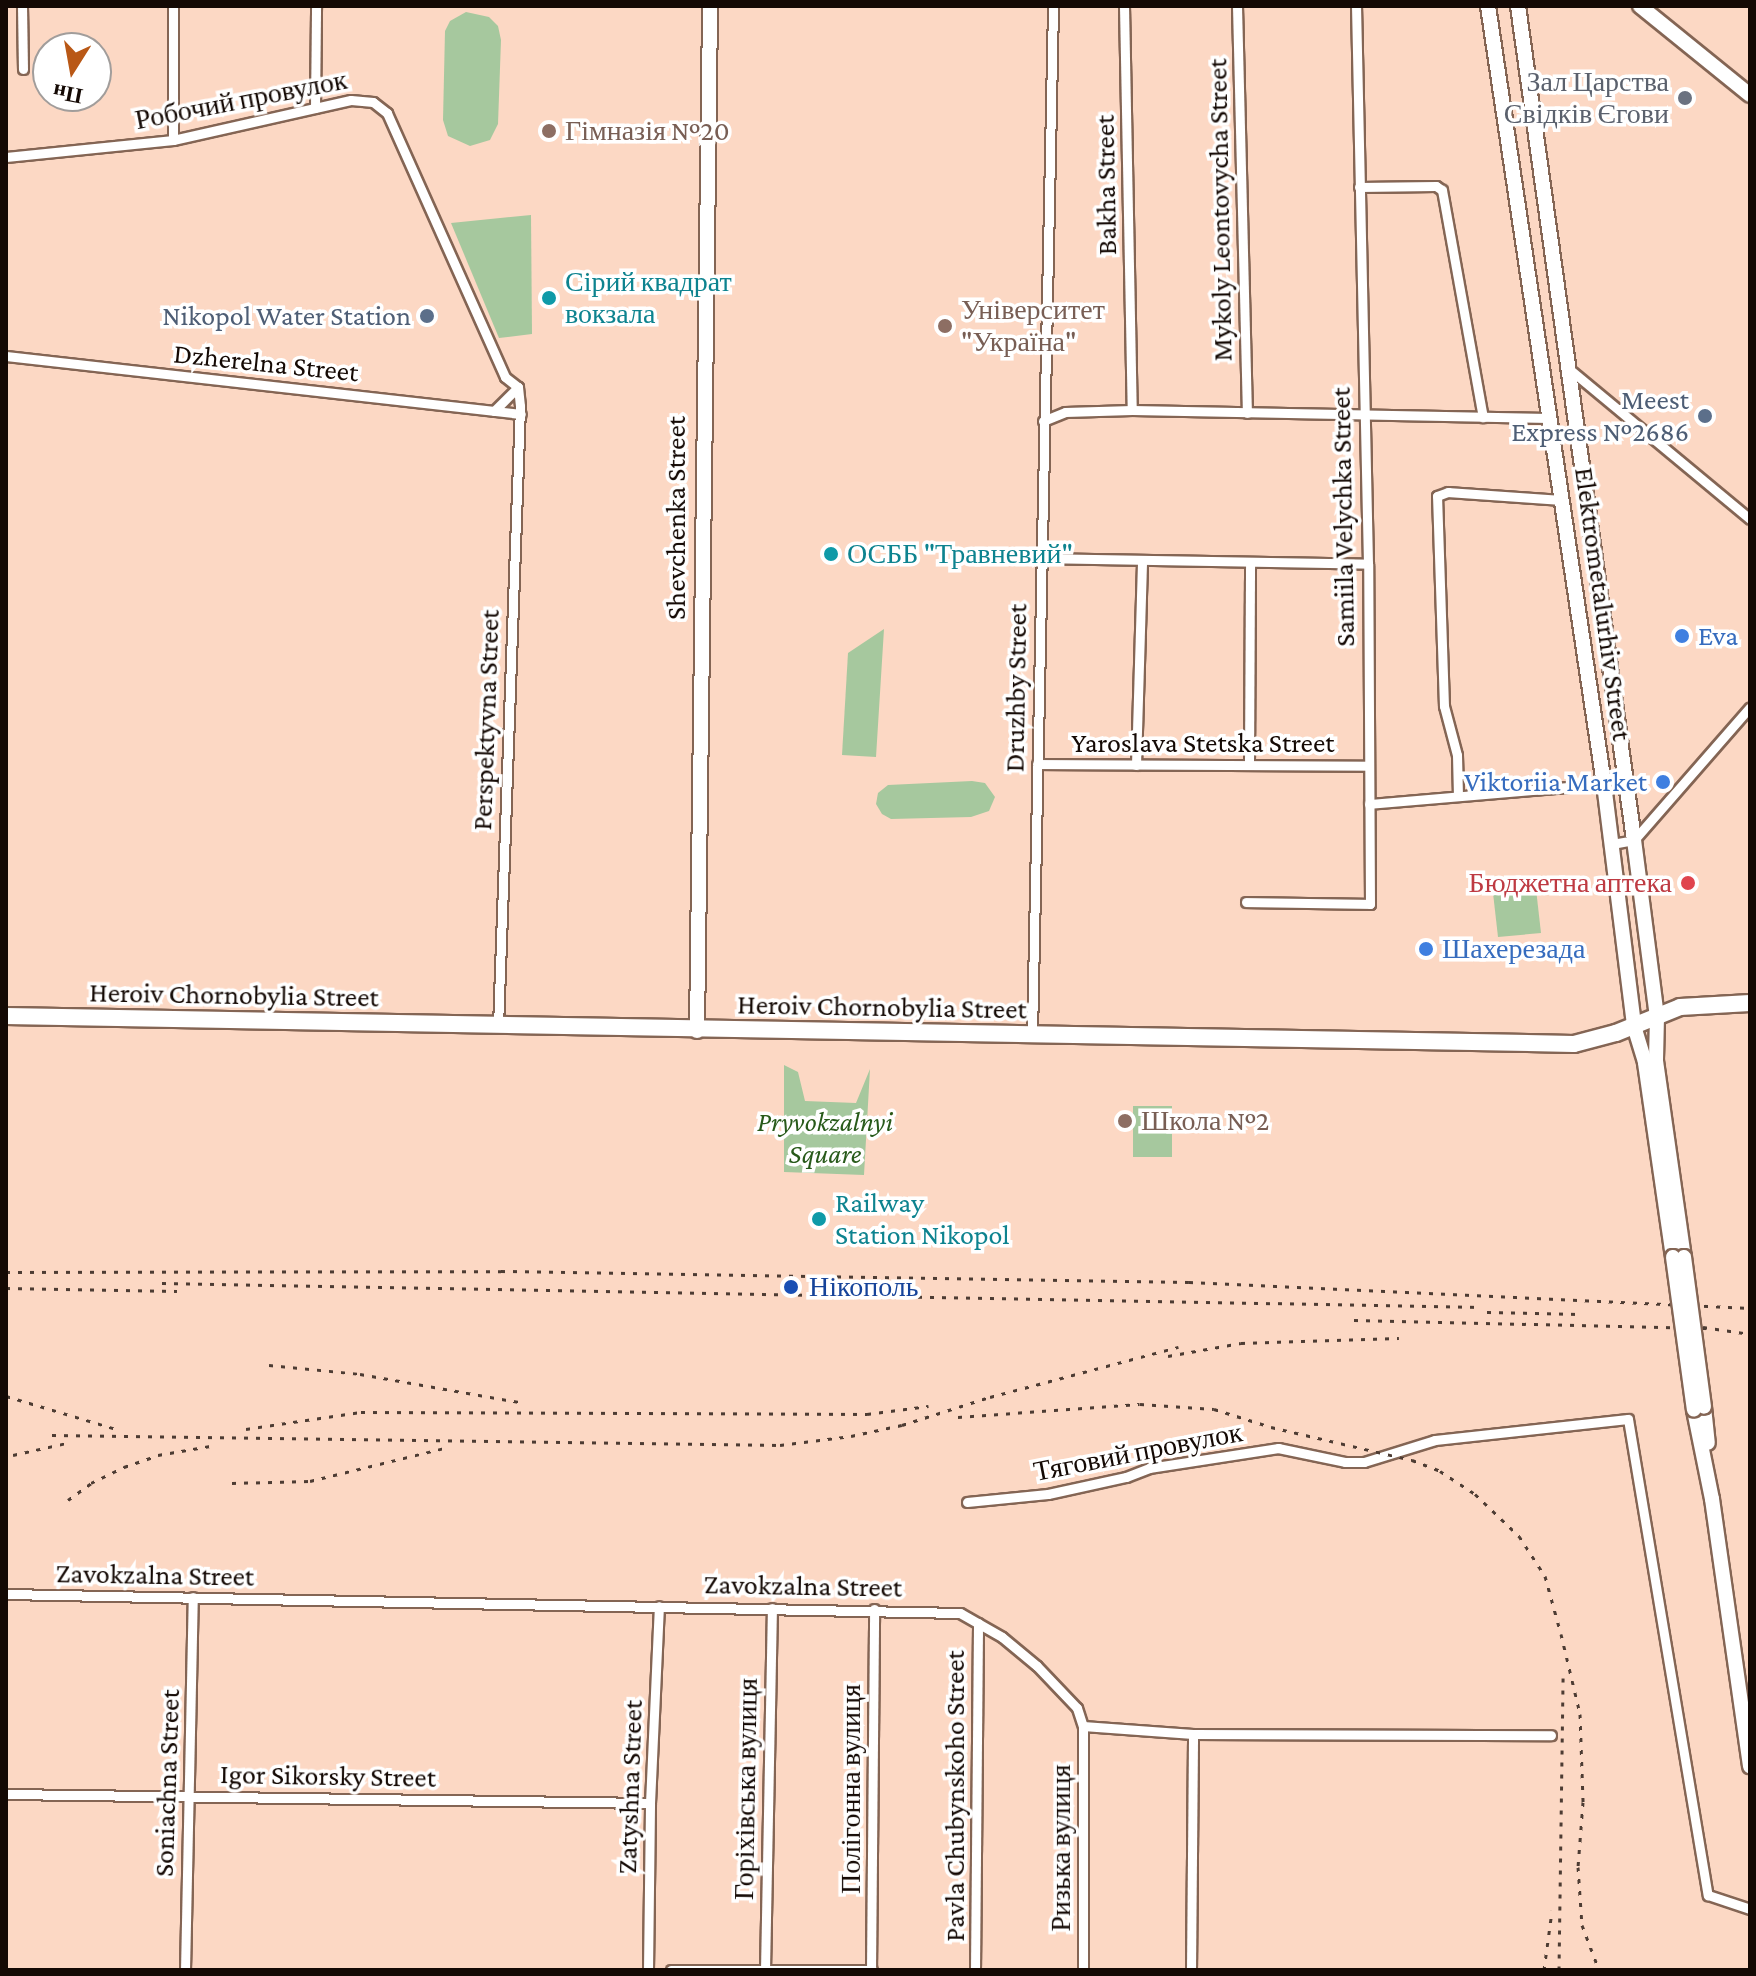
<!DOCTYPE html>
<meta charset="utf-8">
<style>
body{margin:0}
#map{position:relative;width:1756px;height:1976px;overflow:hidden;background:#fcd8c4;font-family:"Crimson Pro",serif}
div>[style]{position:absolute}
.green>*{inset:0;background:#a6c89e}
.roads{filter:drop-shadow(2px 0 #846554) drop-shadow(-2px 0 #846554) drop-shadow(0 2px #846554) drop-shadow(0 -2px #846554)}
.street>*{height:9px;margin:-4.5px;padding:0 4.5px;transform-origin:4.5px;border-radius:4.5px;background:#fff}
.secondary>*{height:14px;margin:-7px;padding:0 7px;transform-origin:7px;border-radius:7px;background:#fff}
.primary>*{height:16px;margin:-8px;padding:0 8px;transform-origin:8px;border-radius:8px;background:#fff}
.rail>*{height:3px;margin-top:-1.5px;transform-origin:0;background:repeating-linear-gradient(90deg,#4d3c33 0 4px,transparent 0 12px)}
.bridges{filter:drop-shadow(2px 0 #846554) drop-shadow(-2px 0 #846554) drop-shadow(0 2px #846554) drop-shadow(0 -2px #846554)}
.secondary-bridge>*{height:14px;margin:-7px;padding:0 7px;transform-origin:7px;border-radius:7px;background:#fff}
.dots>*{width:22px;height:22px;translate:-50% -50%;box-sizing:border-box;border:4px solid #fff;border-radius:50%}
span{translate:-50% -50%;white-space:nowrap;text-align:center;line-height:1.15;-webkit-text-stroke:7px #fff;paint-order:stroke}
.worship-label{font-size:28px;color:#5b616d}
.right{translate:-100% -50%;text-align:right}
.street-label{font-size:28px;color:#140904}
.education-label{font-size:28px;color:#785e54}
.left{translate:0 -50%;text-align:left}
.culture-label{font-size:28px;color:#0d838f}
.service-label{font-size:28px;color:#4e5e75}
.shop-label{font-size:28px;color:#366cbe}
.health-label{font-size:28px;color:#be3a42}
.park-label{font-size:28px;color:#285a1a;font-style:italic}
.transit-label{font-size:28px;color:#164399}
.frame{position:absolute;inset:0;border:8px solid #140904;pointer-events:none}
.north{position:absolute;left:32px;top:32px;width:80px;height:80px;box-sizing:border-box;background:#fff;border:2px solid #a19d9b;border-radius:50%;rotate:191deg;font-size:22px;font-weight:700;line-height:32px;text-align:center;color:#140904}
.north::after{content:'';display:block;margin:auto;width:28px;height:36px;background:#b95816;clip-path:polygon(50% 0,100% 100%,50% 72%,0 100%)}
</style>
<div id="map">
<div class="green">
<div style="clip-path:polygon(466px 12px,489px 17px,498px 26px,501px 40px,498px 124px,490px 140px,470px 146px,448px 136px,443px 120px,445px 31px,450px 21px)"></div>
<div style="clip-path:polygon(531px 215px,532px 334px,499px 338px,451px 223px)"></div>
<div style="clip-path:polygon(884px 629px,876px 757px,842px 755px,848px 653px)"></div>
<div style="clip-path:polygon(972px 781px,985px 783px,995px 797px,989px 811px,971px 817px,891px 819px,882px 814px,876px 804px,878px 793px,888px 785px)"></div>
<div style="clip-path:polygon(1536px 889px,1541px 933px,1498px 937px,1493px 893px)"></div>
<div style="clip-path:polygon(784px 1065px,798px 1072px,805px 1101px,856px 1103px,870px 1069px,864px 1175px,784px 1172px)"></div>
<div style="clip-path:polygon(1133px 1106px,1172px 1106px,1172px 1157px,1133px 1157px)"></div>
</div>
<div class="roads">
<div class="street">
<div style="left:22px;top:6px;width:63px;rotate:89.1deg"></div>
<div style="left:173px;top:6px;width:134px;rotate:90deg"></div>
<div style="left:1124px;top:6px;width:404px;rotate:88.9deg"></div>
<div style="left:1237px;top:6px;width:407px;rotate:88.6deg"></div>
<div style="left:315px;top:108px;width:102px;rotate:-89.4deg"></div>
<div style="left:6px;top:157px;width:168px;rotate:-5.8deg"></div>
<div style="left:173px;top:140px;width:182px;rotate:-12.7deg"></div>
<div style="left:351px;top:100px;width:22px;rotate:5deg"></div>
<div style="left:373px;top:102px;width:18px;rotate:38deg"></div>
<div style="left:387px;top:113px;width:289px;rotate:65.9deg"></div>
<div style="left:505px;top:377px;width:16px;rotate:38deg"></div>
<div style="left:518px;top:387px;width:19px;rotate:84deg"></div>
<div style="left:520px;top:406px;width:621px;rotate:92.03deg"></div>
<div style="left:1359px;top:187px;width:77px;rotate:-0.7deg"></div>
<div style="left:1436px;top:186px;width:7px;rotate:34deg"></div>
<div style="left:1442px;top:190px;width:231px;rotate:79.8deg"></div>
<div style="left:6px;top:356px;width:518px;rotate:6.43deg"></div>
<div style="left:1568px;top:368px;width:236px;rotate:39.7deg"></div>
<div style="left:494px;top:411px;width:34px;rotate:-45deg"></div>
<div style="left:1043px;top:421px;width:24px;rotate:-22deg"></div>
<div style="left:1065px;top:412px;width:67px;rotate:-1.7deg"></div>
<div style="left:1132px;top:410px;width:417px;rotate:1.1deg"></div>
<div style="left:1040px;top:558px;width:328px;rotate:1deg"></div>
<div style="left:1037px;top:764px;width:332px;rotate:0.3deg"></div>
<div style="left:1136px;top:765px;width:205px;rotate:-88.3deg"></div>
<div style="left:1249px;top:765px;width:203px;rotate:-89.7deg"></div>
<div style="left:1458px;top:796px;width:41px;rotate:-91.4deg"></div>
<div style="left:1457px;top:755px;width:51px;rotate:-104.9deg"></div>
<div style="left:1444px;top:706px;width:210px;rotate:-91.9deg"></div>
<div style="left:1437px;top:496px;width:12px;rotate:-20deg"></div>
<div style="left:1448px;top:492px;width:113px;rotate:4deg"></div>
<div style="left:1369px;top:804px;width:236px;rotate:-4.9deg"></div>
<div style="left:1612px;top:844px;width:22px;rotate:-10deg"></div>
<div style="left:1634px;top:840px;width:176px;rotate:-48.9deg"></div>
<div style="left:1246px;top:902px;width:124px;rotate:0.9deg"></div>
<div style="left:1370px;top:904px;width:340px;rotate:-90.3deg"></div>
<div style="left:1368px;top:564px;width:558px;rotate:-91.23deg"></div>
<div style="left:1032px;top:1035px;width:1029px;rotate:-88.83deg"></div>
<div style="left:967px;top:1502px;width:81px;rotate:-5.6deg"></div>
<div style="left:1048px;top:1494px;width:80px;rotate:-12.3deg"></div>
<div style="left:1126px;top:1477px;width:25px;rotate:-21deg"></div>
<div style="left:1149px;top:1468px;width:131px;rotate:-8.8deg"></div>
<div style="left:1278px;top:1448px;width:68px;rotate:11.8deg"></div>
<div style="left:1345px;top:1462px;width:19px"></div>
<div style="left:1364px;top:1462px;width:74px;rotate:-17.2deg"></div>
<div style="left:1435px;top:1440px;width:194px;rotate:-6.2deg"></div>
<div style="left:1628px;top:1419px;width:483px;rotate:80.5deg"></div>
<div style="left:1708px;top:1895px;width:44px;rotate:18.4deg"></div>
<div style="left:6px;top:1594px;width:954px;rotate:1.14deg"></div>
<div style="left:960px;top:1613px;width:48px;rotate:29.7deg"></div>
<div style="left:1002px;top:1637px;width:45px;rotate:39.6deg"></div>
<div style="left:1037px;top:1666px;width:58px;rotate:46.4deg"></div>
<div style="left:1077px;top:1708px;width:19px;rotate:72deg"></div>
<div style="left:1083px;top:1726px;width:110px;rotate:4.2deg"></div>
<div style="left:1193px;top:1734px;width:358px;rotate:0.2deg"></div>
<div style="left:6px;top:1794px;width:644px;rotate:0.8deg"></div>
<div style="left:185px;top:1970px;width:373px;rotate:-88.8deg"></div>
<div style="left:648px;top:1970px;width:167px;rotate:-89.3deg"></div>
<div style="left:650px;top:1803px;width:197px;rotate:-87.4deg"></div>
<div style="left:671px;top:1970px;width:201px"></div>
<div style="left:765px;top:1970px;width:362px;rotate:-88.9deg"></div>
<div style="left:871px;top:1970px;width:361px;rotate:-89.5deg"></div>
<div style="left:975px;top:1970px;width:347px;rotate:-89.5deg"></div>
<div style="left:1083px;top:1970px;width:244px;rotate:-90deg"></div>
<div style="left:1191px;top:1970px;width:236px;rotate:-89.5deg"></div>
</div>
<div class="secondary">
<div style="left:1488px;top:6px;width:787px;rotate:81.52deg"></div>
<div style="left:1604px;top:784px;width:244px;rotate:82.9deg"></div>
<div style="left:1634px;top:1026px;width:39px;rotate:73deg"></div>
<div style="left:1645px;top:1063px;width:196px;rotate:81.8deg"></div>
<div style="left:1518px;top:6px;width:842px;rotate:82.08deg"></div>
<div style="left:1634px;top:840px;width:177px;rotate:82.6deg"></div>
<div style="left:1657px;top:1016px;width:45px;rotate:91.3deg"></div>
<div style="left:1656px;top:1061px;width:198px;rotate:81.9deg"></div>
<div style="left:1640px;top:6px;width:141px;rotate:39deg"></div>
<div style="left:697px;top:1031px;width:1025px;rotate:-89.27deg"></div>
<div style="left:1704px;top:1407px;width:36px;rotate:84deg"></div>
<div style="left:1694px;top:1410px;width:91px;rotate:78.6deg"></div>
<div style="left:1712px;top:1499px;width:270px;rotate:81.9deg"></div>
</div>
<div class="primary">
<div style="left:6px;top:1016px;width:1568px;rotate:1.02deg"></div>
<div style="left:1574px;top:1044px;width:43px;rotate:-14.7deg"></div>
<div style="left:1616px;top:1033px;width:69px;rotate:-22.1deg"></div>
<div style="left:1680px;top:1007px;width:70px;rotate:-3.3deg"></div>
</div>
</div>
<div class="rail">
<div style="left:6px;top:1272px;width:495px;rotate:-0.1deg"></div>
<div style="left:501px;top:1271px;width:688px;rotate:0.92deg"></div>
<div style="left:1189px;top:1282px;width:562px;rotate:2.65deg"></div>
<div style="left:162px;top:1283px;width:1320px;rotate:1.04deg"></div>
<div style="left:6px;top:1288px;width:171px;rotate:1deg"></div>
<div style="left:1487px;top:1312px;width:92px;rotate:1.2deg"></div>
<div style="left:1354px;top:1320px;width:360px;rotate:1.3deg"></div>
<div style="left:1703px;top:1327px;width:48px;rotate:8.5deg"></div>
<div style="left:1168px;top:1356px;width:74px;rotate:-10.1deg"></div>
<div style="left:1241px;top:1343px;width:158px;rotate:-1.8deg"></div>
<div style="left:269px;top:1365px;width:91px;rotate:5.6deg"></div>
<div style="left:360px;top:1374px;width:167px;rotate:10deg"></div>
<div style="left:6px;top:1396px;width:118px;rotate:16.7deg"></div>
<div style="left:958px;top:1417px;width:182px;rotate:-4.1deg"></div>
<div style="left:1140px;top:1404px;width:74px;rotate:3.9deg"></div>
<div style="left:1214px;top:1409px;width:60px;rotate:17.5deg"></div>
<div style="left:1271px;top:1427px;width:145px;rotate:13.2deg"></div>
<div style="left:1412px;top:1460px;width:30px;rotate:21deg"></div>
<div style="left:1440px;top:1471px;width:42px;rotate:33.3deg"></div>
<div style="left:1475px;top:1494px;width:61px;rotate:43.7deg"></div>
<div style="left:1519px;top:1536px;width:48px;rotate:57deg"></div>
<div style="left:1545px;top:1576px;width:60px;rotate:74.6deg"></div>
<div style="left:1561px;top:1634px;width:82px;rotate:76.6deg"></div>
<div style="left:1580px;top:1714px;width:88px;rotate:88deg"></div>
<div style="left:1583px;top:1802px;width:65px;rotate:94.4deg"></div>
<div style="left:1578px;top:1867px;width:58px;rotate:86.1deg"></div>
<div style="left:1582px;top:1925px;width:48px;rotate:69.3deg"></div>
<div style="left:246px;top:1429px;width:116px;rotate:-8.4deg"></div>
<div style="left:361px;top:1412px;width:506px;rotate:0.23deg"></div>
<div style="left:867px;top:1414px;width:62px;rotate:-7.5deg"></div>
<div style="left:52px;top:1435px;width:728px;rotate:0.79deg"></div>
<div style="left:780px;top:1445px;width:72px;rotate:-7.2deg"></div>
<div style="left:851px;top:1436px;width:52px;rotate:-12.2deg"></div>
<div style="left:902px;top:1425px;width:92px;rotate:-17.7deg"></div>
<div style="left:990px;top:1397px;width:195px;rotate:-14.9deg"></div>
<div style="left:13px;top:1455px;width:59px;rotate:-12.6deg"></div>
<div style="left:232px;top:1483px;width:78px;rotate:-1.5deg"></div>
<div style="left:310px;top:1481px;width:138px;rotate:-13.8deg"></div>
<div style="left:68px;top:1500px;width:29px;rotate:-36deg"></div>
<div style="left:91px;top:1483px;width:37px;rotate:-26deg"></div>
<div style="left:124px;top:1467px;width:36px;rotate:-19deg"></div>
<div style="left:158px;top:1455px;width:59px;rotate:-9.8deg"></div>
<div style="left:1544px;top:1970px;width:60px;rotate:-82.3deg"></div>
<div style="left:1559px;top:1970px;width:296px;rotate:-89.2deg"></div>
</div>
<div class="bridges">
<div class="secondary-bridge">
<div style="left:1673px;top:1257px;width:154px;rotate:82.2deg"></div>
<div style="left:1684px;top:1257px;width:151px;rotate:82.4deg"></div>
</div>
</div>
<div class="dots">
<div style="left:1685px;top:98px;background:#6b7280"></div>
<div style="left:549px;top:131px;background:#8d6e63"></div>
<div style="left:549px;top:298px;background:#0f9aa8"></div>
<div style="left:427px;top:316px;background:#5c6f8a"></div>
<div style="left:945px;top:326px;background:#8d6e63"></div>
<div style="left:1705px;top:416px;background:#5c6f8a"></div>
<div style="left:831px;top:554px;background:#0f9aa8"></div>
<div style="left:1682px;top:636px;background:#3f7fe0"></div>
<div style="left:1663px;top:782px;background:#3f7fe0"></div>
<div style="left:1688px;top:883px;background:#e0444e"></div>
<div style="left:1426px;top:949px;background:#3f7fe0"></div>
<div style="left:1125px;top:1121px;background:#8d6e63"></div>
<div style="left:819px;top:1219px;background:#0f9aa8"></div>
<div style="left:791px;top:1287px;background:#1a4fb4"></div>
</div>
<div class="worship-label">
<span class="right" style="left:1669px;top:98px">Зал Царства<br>Свідків Єгови</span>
</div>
<div class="street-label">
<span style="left:241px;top:100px;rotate:-11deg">Робочий провулок</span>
<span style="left:1106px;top:185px;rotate:-91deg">Bakha Street</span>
<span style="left:1220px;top:210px;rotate:-91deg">Mykoly Leontovycha Street</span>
<span style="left:266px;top:363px;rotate:6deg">Dzherelna Street</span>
<span style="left:1343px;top:517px;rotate:-91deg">Samiila Velychka Street</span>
<span style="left:676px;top:518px;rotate:-90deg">Shevchenka Street</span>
<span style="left:1603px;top:604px;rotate:82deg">Elektrometalurhiv Street</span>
<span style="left:1016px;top:688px;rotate:-89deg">Druzhby Street</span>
<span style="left:486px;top:720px;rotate:-88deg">Perspektyvna Street</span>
<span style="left:1203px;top:743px">Yaroslava Stetska Street</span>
<span style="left:234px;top:995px;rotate:1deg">Heroiv Chornobylia Street</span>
<span style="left:882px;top:1007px;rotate:1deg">Heroiv Chornobylia Street</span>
<span style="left:1138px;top:1452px;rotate:-11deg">Тяговий провулок</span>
<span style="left:155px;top:1575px;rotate:1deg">Zavokzalna Street</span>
<span style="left:803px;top:1586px;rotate:1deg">Zavokzalna Street</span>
<span style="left:328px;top:1776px;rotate:1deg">Igor Sikorsky Street</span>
<span style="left:167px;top:1783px;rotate:-88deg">Soniachna Street</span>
<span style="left:630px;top:1787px;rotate:-88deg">Zatyshna Street</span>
<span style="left:746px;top:1789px;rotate:-89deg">Горіхівська вулиця</span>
<span style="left:851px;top:1789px;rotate:-90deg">Полігонна вулиця</span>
<span style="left:955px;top:1796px;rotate:-90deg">Pavla Chubynskoho Street</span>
<span style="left:1061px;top:1848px;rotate:-90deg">Ризька вулиця</span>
</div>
<div class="education-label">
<span class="left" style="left:565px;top:131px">Гімназія №20</span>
<span class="left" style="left:961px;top:326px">Університет<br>"Україна"</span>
<span class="left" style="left:1141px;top:1121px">Школа №2</span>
</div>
<div class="culture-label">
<span class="left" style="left:565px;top:298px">Сірий квадрат<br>вокзала</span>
<span class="left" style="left:847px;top:554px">ОСББ "Травневий"</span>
<span class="left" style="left:835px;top:1219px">Railway<br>Station Nikopol</span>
</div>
<div class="service-label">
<span class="right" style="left:411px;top:316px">Nikopol Water Station</span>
<span class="right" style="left:1689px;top:416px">Meest<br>Express №2686</span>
</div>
<div class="shop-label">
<span class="left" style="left:1698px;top:636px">Eva</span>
<span class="right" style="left:1647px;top:782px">Viktoriia Market</span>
<span class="left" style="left:1442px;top:949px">Шахерезада</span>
</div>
<div class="health-label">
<span class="right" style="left:1672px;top:883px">Бюджетна аптека</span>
</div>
<div class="park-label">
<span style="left:825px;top:1138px">Pryvokzalnyi<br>Square</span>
</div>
<div class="transit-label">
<span class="left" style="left:809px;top:1287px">Нікополь</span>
</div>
<div class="frame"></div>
<div class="north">Пн</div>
</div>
